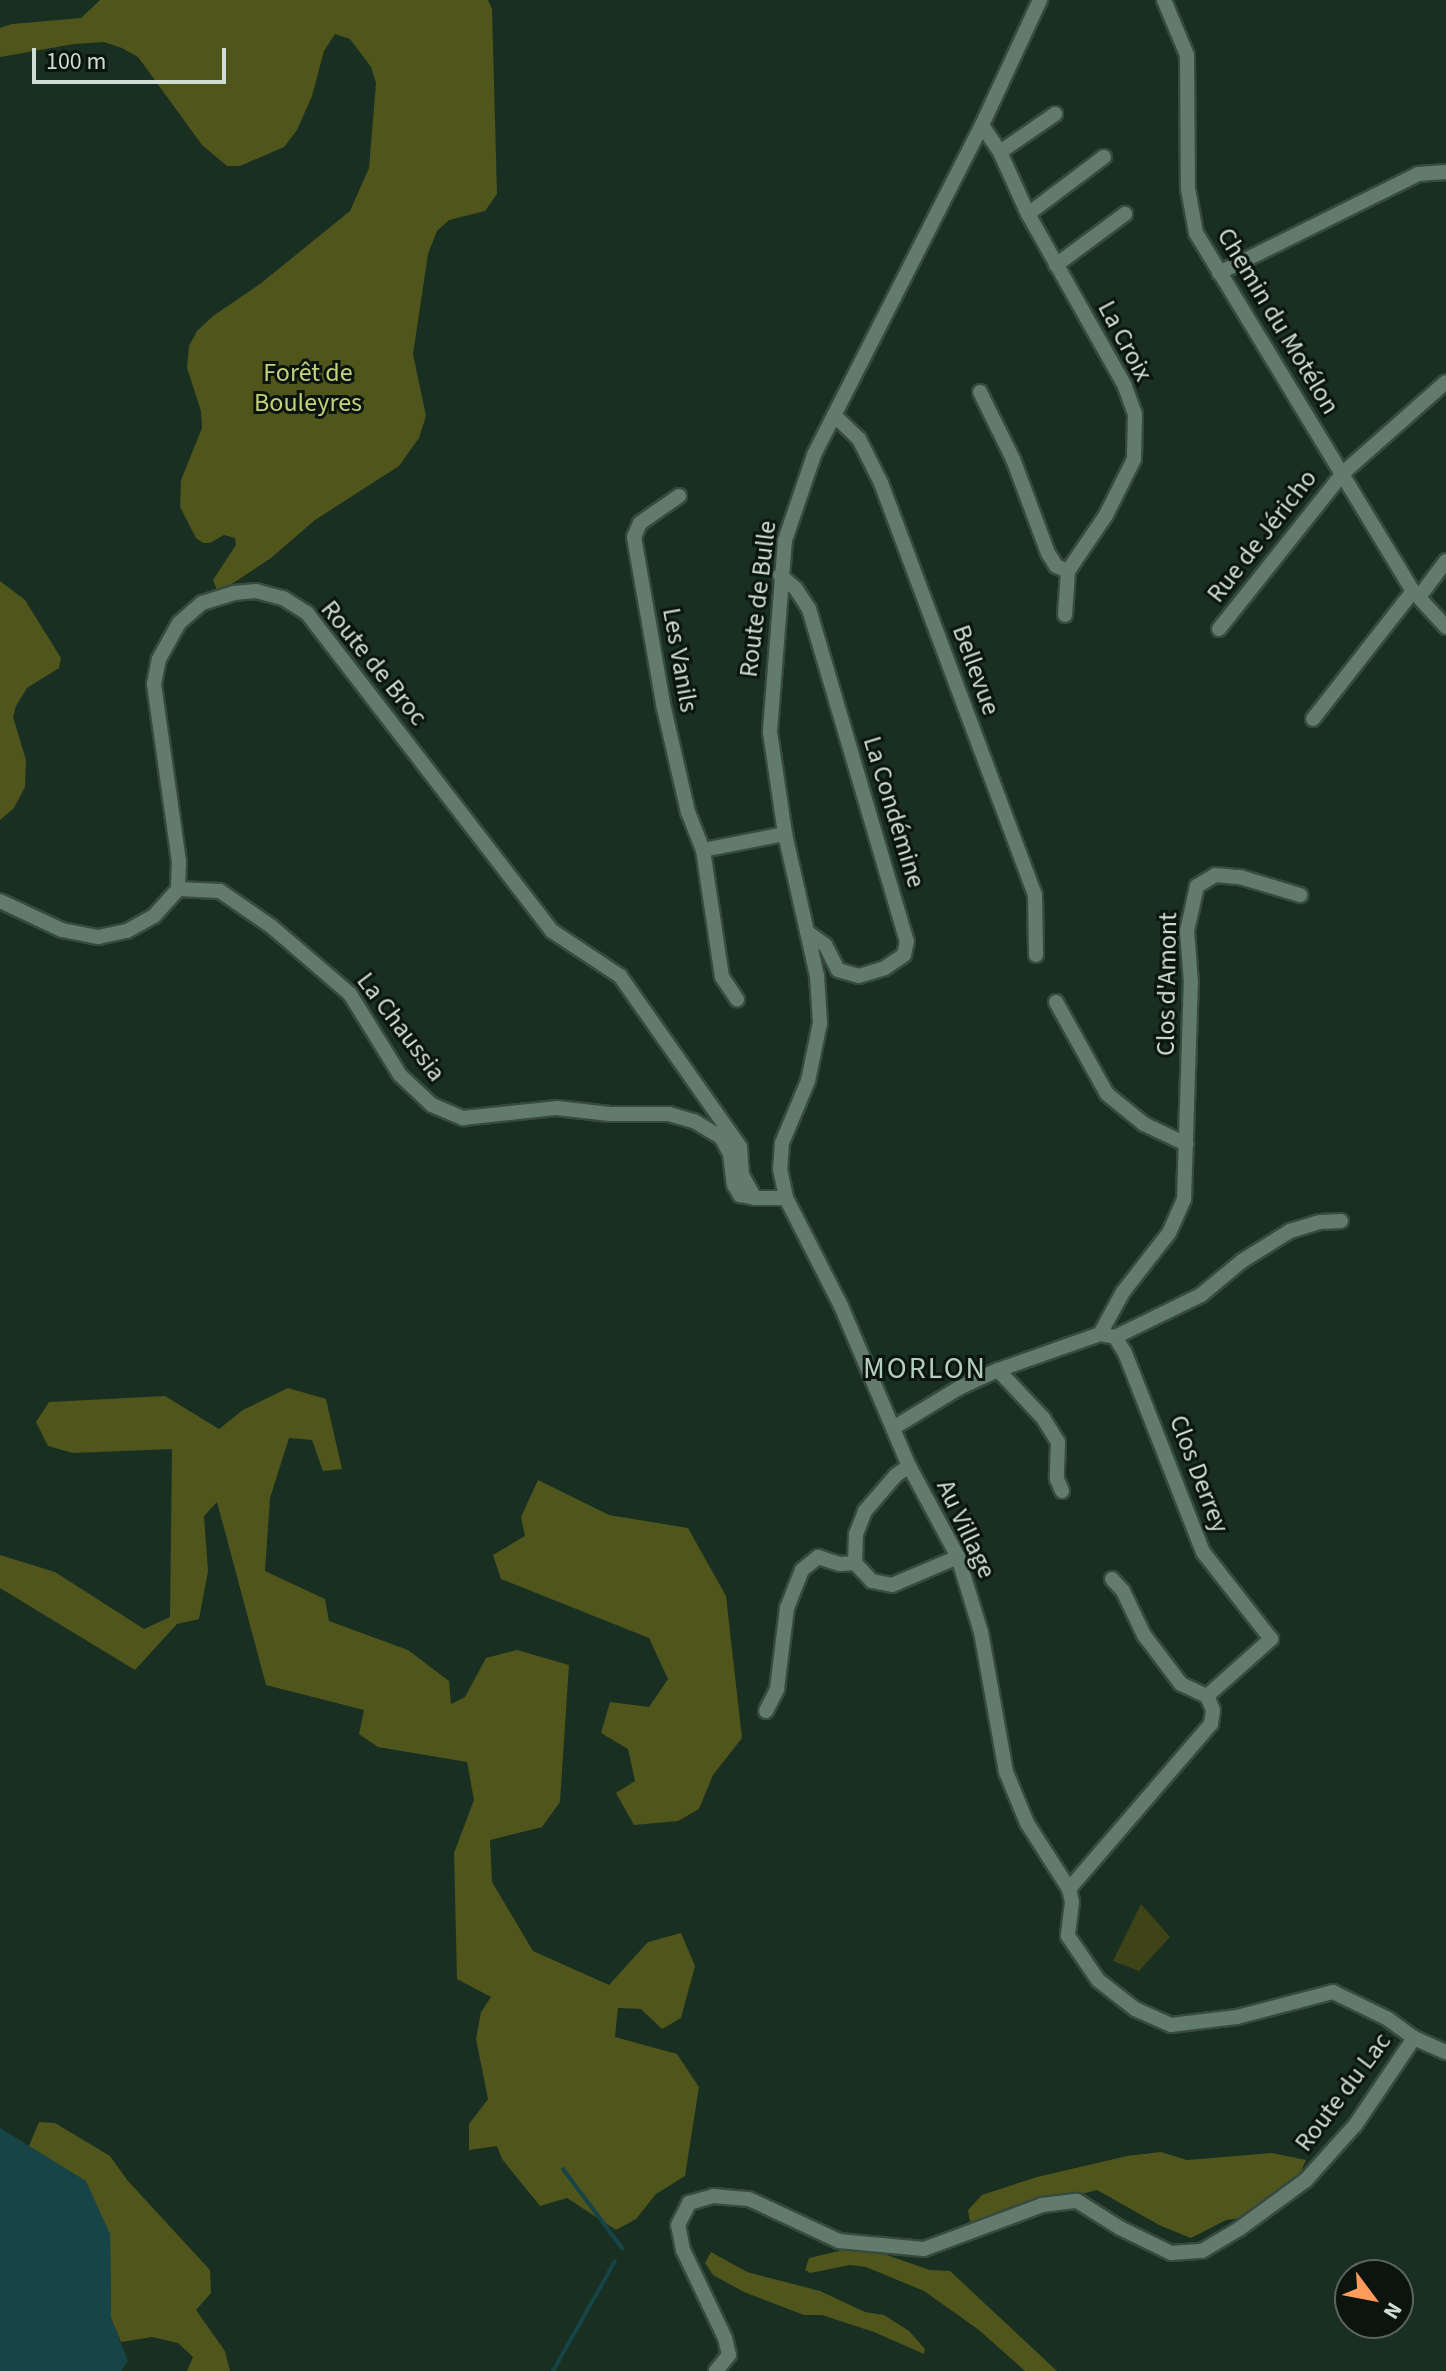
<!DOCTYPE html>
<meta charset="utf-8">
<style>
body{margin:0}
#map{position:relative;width:1446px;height:2371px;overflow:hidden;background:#182f22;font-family:"Source Sans 3",sans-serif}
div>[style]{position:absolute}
.green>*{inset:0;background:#3e4318}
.forest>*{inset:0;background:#4f551b}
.water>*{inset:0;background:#174446}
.stream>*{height:4px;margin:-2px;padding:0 2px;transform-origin:2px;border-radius:2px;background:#174446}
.roads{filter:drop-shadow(2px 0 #384a3f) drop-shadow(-2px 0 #384a3f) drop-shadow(0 2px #384a3f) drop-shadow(0 -2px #384a3f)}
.minor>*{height:14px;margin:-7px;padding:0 7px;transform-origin:7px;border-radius:7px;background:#627b6c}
span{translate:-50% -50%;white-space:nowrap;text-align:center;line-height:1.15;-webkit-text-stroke:6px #0b140e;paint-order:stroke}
.street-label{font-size:26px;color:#d0ddd4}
.park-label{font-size:26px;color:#c4d07a}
.quarter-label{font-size:30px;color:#b3cebd;letter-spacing:2px}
.north{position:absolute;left:1334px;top:2259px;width:80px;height:80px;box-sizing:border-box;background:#0b140e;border:2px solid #5a645d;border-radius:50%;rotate:122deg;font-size:22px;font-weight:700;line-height:32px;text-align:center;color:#d0ddd4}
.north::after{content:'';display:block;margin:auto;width:28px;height:36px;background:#ff9b5b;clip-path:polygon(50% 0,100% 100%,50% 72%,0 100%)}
.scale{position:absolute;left:32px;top:48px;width:194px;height:36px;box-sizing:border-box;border:4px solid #d0ddd4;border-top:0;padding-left:10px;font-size:24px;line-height:28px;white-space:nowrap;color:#d0ddd4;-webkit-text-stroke:6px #0b140e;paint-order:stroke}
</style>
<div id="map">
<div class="green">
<div style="clip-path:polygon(1141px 1904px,1170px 1937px,1139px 1971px,1113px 1961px)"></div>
</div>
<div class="forest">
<div style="clip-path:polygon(100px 0,488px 0,492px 9px,497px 194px,485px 211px,449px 220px,437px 231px,428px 254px,413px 354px,426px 416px,419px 438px,399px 466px,315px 520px,271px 558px,224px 589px,217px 590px,213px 580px,236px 545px,235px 538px,224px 535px,210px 543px,203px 543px,196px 538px,180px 507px,181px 480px,202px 428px,201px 411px,187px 368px,189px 346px,197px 331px,213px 316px,260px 284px,350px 211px,369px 168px,376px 83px,371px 67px,350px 39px,335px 34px,324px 51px,312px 96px,297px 130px,284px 147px,240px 166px,227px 166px,202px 145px,138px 57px,122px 48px,104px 42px,74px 44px,0 57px,0 28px,12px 24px,81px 18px)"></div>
<div style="clip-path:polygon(0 581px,25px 600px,61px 658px,59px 668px,27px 688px,16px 706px,13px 717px,26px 760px,25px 787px,14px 808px,0 820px)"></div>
<div style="clip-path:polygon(288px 1388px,326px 1399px,342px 1469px,323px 1471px,312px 1440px,289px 1438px,270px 1498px,265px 1571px,325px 1599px,329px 1621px,408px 1650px,449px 1681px,451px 1704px,465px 1697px,486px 1658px,517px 1650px,569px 1665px,560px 1802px,542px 1827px,490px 1840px,492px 1882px,533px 1951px,609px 1985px,648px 1942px,681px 1933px,695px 1966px,681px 2018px,662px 2029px,641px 2009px,618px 2008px,615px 2037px,677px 2054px,699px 2087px,685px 2176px,656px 2194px,636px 2219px,616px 2230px,567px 2198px,540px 2206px,502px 2159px,497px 2146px,469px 2150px,469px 2124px,488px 2099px,476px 2039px,481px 2012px,491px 1997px,457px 1979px,454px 1853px,474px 1800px,467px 1762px,378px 1747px,359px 1734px,364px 1710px,266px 1685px,217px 1502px,204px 1516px,208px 1571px,199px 1619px,177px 1624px,135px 1670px,0 1588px,0 1555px,55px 1572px,144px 1629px,170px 1617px,172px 1449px,73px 1453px,48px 1446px,36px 1422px,49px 1402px,165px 1396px,219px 1429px,243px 1410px)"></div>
<div style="clip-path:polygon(538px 1480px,609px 1515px,688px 1528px,726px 1596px,742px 1738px,713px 1775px,699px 1809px,678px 1821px,634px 1825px,616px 1793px,635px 1781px,628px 1749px,601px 1733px,610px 1702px,649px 1707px,668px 1679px,649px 1638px,501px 1579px,493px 1555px,525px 1536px,521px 1517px)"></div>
<div style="clip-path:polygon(39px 2122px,55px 2123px,110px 2156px,128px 2181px,210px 2270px,211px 2293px,196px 2310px,225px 2351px,230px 2371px,187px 2371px,193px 2357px,178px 2343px,152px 2337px,121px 2342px,111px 2318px,110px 2234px,29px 2146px)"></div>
<div style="clip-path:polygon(1161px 2152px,1187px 2160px,1272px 2153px,1306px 2160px,1298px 2178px,1250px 2217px,1226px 2220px,1191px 2238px,1161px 2226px,1097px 2190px,970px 2222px,968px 2210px,982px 2195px,1037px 2177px,1127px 2156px)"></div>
<div style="clip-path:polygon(843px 2250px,878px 2252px,930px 2270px,950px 2271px,1057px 2371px,1025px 2371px,979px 2330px,924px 2291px,866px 2267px,850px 2265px,810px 2273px,805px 2270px,809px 2258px)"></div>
<div style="clip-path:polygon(711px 2252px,747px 2272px,820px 2291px,865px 2312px,884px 2315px,909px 2331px,925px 2349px,924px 2354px,874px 2332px,822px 2315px,804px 2315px,744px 2292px,713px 2275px,705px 2263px)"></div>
</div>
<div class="water">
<div style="clip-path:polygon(0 2128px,86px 2181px,110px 2234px,111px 2318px,128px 2361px,121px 2371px,0 2371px)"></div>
</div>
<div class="stream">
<div style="left:563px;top:2169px;width:99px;rotate:53.2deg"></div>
<div style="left:553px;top:2371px;width:126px;rotate:-60.6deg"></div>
</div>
<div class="roads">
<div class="minor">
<div style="left:1040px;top:0;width:138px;rotate:114.9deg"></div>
<div style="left:982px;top:125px;width:370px;rotate:117deg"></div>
<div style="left:814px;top:455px;width:90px;rotate:108.8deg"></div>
<div style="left:785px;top:540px;width:193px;rotate:94.5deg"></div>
<div style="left:770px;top:732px;width:103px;rotate:81.6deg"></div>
<div style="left:785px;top:834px;width:146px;rotate:77.3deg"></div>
<div style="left:817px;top:976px;width:47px;rotate:86.3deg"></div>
<div style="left:820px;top:1023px;width:59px;rotate:101.7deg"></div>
<div style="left:808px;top:1081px;width:67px;rotate:112.8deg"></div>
<div style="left:782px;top:1143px;width:26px;rotate:94deg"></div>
<div style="left:780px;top:1169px;width:30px;rotate:78deg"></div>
<div style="left:786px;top:1198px;width:121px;rotate:63deg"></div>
<div style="left:841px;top:1306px;width:174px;rotate:67deg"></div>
<div style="left:909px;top:1466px;width:103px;rotate:61.7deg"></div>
<div style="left:958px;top:1557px;width:78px;rotate:73deg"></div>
<div style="left:981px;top:1632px;width:142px;rotate:79.9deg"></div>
<div style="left:1006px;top:1772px;width:55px;rotate:67.6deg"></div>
<div style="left:1027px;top:1823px;width:78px;rotate:57.5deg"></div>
<div style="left:1069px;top:1889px;width:13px;rotate:77deg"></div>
<div style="left:1072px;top:1902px;width:34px;rotate:97deg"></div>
<div style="left:1068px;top:1936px;width:53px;rotate:55.7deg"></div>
<div style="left:1098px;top:1980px;width:47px;rotate:38.1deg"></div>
<div style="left:1135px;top:2009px;width:39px;rotate:24deg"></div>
<div style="left:1171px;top:2025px;width:66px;rotate:-6.9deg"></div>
<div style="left:1237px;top:2017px;width:99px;rotate:-14.6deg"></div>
<div style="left:1333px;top:1992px;width:61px;rotate:26.1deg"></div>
<div style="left:1388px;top:2019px;width:32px;rotate:36deg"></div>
<div style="left:1414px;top:2038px;width:35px;rotate:24deg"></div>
<div style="left:1164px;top:0;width:60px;rotate:67.3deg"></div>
<div style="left:1187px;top:55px;width:134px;rotate:89.6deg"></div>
<div style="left:1188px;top:189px;width:45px;rotate:79.7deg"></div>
<div style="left:1196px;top:233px;width:419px;rotate:58.8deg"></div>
<div style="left:1413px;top:591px;width:49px;rotate:47.5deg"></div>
<div style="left:1000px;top:152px;width:67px;rotate:-34.6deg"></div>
<div style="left:1028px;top:214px;width:95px;rotate:-36.9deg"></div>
<div style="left:1056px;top:265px;width:86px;rotate:-36.5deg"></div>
<div style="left:1219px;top:273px;width:222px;rotate:-26.4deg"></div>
<div style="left:1418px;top:174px;width:28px;rotate:-4deg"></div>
<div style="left:980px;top:392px;width:75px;rotate:63.8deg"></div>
<div style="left:1013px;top:459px;width:100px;rotate:69.6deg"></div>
<div style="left:1048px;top:553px;width:15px;rotate:58deg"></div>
<div style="left:1056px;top:566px;width:13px;rotate:23deg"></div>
<div style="left:1068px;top:571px;width:68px;rotate:-55.8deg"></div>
<div style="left:1106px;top:515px;width:63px;rotate:-63.4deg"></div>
<div style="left:1134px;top:459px;width:45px;rotate:-88.7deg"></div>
<div style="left:1135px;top:414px;width:30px;rotate:-110deg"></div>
<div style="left:1125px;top:386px;width:197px;rotate:-119.4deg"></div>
<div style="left:1028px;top:214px;width:68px;rotate:-114.3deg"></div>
<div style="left:1000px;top:152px;width:32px;rotate:-124deg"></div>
<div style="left:834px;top:415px;width:35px;rotate:44deg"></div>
<div style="left:859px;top:439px;width:49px;rotate:63.4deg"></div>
<div style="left:881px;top:483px;width:440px;rotate:69.5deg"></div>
<div style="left:1035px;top:895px;width:60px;rotate:89deg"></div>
<div style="left:679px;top:496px;width:47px;rotate:145.3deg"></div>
<div style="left:640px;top:523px;width:15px;rotate:113deg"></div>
<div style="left:634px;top:537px;width:169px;rotate:80.1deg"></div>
<div style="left:663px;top:704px;width:111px;rotate:77deg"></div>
<div style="left:688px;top:812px;width:41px;rotate:68.5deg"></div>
<div style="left:703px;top:850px;width:84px;rotate:-11deg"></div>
<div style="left:780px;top:575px;width:21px;rotate:41deg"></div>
<div style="left:796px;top:589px;width:24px;rotate:57deg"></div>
<div style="left:809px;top:609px;width:346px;rotate:73.6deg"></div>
<div style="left:907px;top:941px;width:14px;rotate:102deg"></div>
<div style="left:904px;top:955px;width:23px;rotate:146deg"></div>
<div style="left:885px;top:968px;width:27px;rotate:163deg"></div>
<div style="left:859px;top:976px;width:22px;rotate:-164deg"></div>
<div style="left:838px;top:970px;width:28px;rotate:-117deg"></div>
<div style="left:825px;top:945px;width:22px;rotate:-144deg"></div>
<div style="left:1419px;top:597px;width:45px;rotate:-53.1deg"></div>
<div style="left:1065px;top:615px;width:44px;rotate:-86.1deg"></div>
<div style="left:1219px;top:629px;width:199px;rotate:-51.5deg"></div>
<div style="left:1343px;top:473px;width:137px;rotate:-41.5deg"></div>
<div style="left:1313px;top:719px;width:162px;rotate:-52deg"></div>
<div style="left:703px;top:850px;width:128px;rotate:81.5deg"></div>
<div style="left:722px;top:977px;width:27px;rotate:56deg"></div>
<div style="left:178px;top:889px;width:42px;rotate:2.7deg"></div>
<div style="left:220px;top:891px;width:63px;rotate:34.7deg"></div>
<div style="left:272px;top:927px;width:103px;rotate:40.7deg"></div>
<div style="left:350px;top:994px;width:95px;rotate:58.3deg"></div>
<div style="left:400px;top:1075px;width:44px;rotate:43.2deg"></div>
<div style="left:432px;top:1105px;width:34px;rotate:23deg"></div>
<div style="left:463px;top:1118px;width:95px;rotate:-6.1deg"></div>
<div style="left:557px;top:1108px;width:53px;rotate:6.5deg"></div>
<div style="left:610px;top:1114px;width:59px"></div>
<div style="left:669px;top:1114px;width:26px;rotate:16deg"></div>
<div style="left:694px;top:1121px;width:31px;rotate:31deg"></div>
<div style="left:721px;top:1137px;width:19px;rotate:62deg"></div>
<div style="left:730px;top:1154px;width:31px;rotate:83deg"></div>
<div style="left:734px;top:1185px;width:12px;rotate:59deg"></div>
<div style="left:740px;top:1195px;width:15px;rotate:11deg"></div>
<div style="left:0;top:901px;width:68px;rotate:25.1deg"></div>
<div style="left:62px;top:930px;width:37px;rotate:11deg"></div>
<div style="left:98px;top:937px;width:30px;rotate:-12deg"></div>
<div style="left:127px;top:931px;width:31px;rotate:-29deg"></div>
<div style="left:154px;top:916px;width:36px;rotate:-48deg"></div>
<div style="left:178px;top:889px;width:27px;rotate:-88deg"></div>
<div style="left:179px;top:862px;width:180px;rotate:-98deg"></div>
<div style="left:154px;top:684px;width:25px;rotate:-79deg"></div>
<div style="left:159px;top:659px;width:41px;rotate:-60.9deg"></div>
<div style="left:179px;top:623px;width:30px;rotate:-41deg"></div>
<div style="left:202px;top:603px;width:34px;rotate:-17deg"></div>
<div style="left:234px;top:593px;width:22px;rotate:-5deg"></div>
<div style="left:256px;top:591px;width:28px;rotate:15deg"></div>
<div style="left:283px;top:598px;width:28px;rotate:32deg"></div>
<div style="left:307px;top:613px;width:401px;rotate:52.4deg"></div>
<div style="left:552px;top:931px;width:82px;rotate:33.5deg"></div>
<div style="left:620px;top:976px;width:209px;rotate:54.9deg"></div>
<div style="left:740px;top:1147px;width:28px;rotate:86deg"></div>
<div style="left:742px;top:1175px;width:26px;rotate:61deg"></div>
<div style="left:755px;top:1198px;width:31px"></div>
<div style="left:1056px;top:1002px;width:105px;rotate:61deg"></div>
<div style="left:1107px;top:1094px;width:48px;rotate:39deg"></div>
<div style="left:1144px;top:1124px;width:47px;rotate:25.5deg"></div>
<div style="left:1115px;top:1337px;width:96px;rotate:-26deg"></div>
<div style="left:1201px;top:1295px;width:53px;rotate:-39.7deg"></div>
<div style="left:1242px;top:1261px;width:57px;rotate:-32deg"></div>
<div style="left:1290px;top:1231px;width:31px;rotate:-17deg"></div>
<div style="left:1320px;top:1222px;width:21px;rotate:-3deg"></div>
<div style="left:998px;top:1370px;width:66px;rotate:46.8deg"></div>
<div style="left:1043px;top:1418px;width:28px;rotate:58deg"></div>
<div style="left:1058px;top:1442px;width:37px;rotate:92deg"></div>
<div style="left:1057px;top:1479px;width:13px;rotate:67deg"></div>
<div style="left:893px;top:1428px;width:77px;rotate:-31.2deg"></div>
<div style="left:959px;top:1388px;width:43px;rotate:-24.8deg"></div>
<div style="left:998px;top:1370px;width:108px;rotate:-19.4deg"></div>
<div style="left:1100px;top:1334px;width:48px;rotate:-61.3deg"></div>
<div style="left:1123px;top:1292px;width:75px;rotate:-52.1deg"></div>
<div style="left:1169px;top:1233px;width:36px;rotate:-66deg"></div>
<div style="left:1184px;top:1200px;width:217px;rotate:-88.2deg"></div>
<div style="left:1191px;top:983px;width:52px;rotate:-94.4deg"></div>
<div style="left:1187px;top:931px;width:46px;rotate:-77.5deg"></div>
<div style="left:1197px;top:886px;width:21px;rotate:-31deg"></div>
<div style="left:1215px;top:875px;width:25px;rotate:5deg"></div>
<div style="left:1240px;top:877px;width:63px;rotate:16.7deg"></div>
<div style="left:909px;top:1466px;width:16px;rotate:145deg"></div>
<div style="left:896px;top:1475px;width:48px;rotate:130.7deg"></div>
<div style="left:865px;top:1511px;width:25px;rotate:111deg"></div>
<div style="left:856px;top:1534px;width:29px;rotate:92deg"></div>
<div style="left:855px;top:1563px;width:25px;rotate:47deg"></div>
<div style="left:872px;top:1581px;width:20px;rotate:11deg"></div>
<div style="left:892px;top:1585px;width:72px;rotate:-23deg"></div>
<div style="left:1112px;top:1579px;width:16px;rotate:47deg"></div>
<div style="left:1123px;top:1591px;width:49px;rotate:64.5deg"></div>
<div style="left:1144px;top:1635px;width:61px;rotate:52.9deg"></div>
<div style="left:1181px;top:1684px;width:29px;rotate:25deg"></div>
<div style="left:766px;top:1711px;width:25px;rotate:-63deg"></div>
<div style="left:777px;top:1689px;width:82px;rotate:-83deg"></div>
<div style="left:787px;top:1608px;width:41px;rotate:-68.5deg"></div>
<div style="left:802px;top:1570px;width:21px;rotate:-39deg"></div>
<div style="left:818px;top:1557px;width:23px;rotate:18deg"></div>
<div style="left:840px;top:1564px;width:15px;rotate:-4deg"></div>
<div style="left:1069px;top:1889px;width:218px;rotate:-49.3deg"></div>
<div style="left:1211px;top:1724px;width:14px;rotate:-82deg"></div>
<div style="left:1213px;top:1710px;width:15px;rotate:-113deg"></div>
<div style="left:1207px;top:1696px;width:86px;rotate:-41.7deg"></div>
<div style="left:1271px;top:1639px;width:110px;rotate:-128deg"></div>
<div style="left:1203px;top:1552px;width:214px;rotate:-111.4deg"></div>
<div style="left:1125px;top:1353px;width:19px;rotate:-122deg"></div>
<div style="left:1115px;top:1337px;width:15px;rotate:-169deg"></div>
<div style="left:716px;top:2371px;width:21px;rotate:-51deg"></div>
<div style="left:729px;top:2355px;width:17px;rotate:-103deg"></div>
<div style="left:725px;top:2338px;width:98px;rotate:-115.5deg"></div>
<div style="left:683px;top:2250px;width:25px;rotate:-101deg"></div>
<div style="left:678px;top:2225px;width:25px;rotate:-63deg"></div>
<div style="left:689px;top:2203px;width:25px;rotate:-16deg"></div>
<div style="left:713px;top:2196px;width:36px;rotate:5deg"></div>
<div style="left:749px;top:2199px;width:99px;rotate:25deg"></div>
<div style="left:839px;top:2241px;width:85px;rotate:5.4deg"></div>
<div style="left:924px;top:2249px;width:126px;rotate:-20.4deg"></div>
<div style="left:1042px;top:2205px;width:35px;rotate:-7deg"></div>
<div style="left:1077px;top:2201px;width:51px;rotate:32.1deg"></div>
<div style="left:1120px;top:2228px;width:57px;rotate:26.1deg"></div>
<div style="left:1171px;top:2253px;width:31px;rotate:-4deg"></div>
<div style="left:1202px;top:2251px;width:43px;rotate:-30.7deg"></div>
<div style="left:1239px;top:2229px;width:83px;rotate:-36.2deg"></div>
<div style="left:1306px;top:2180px;width:75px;rotate:-48.2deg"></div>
<div style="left:1356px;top:2124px;width:104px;rotate:-56deg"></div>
</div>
</div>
<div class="street-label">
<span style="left:1278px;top:321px;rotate:59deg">Chemin du Motélon</span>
<span style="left:1125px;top:341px;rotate:62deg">La Croix</span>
<span style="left:1262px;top:536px;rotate:-52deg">Rue de Jéricho</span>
<span style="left:758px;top:599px;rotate:-83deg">Route de Bulle</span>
<span style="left:680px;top:660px;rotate:80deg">Les Vanils</span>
<span style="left:374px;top:663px;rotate:51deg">Route de Broc</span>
<span style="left:976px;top:670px;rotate:70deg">Bellevue</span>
<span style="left:894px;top:812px;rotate:73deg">La Condémine</span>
<span style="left:1167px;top:984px;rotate:-89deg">Clos d'Amont</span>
<span style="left:401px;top:1027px;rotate:53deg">La Chaussia</span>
<span style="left:1199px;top:1474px;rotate:69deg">Clos Derrey</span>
<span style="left:966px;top:1529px;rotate:65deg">Au Village</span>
<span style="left:1343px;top:2092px;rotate:-53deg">Route du Lac</span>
</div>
<div class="park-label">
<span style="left:308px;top:388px">Forêt de<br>Bouleyres</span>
</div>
<div class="quarter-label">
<span style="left:925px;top:1369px">MORLON</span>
</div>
<div class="north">N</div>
<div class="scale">100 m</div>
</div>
